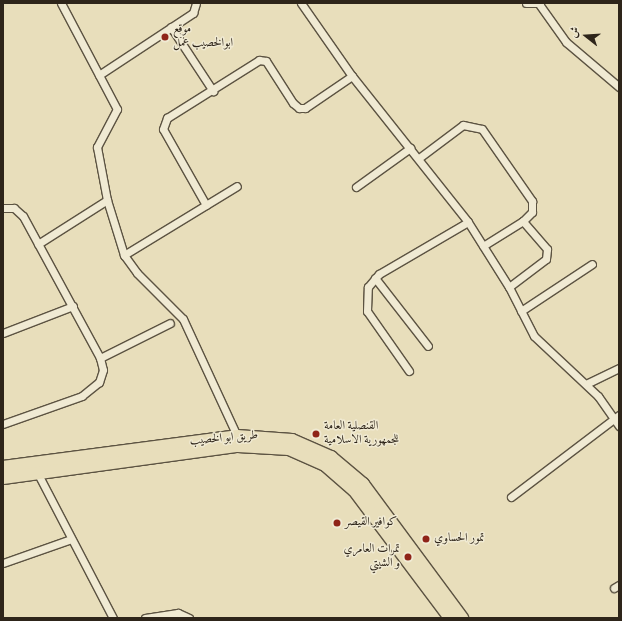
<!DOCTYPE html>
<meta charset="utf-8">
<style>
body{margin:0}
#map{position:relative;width:622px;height:621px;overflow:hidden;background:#e8debb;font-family:"Sorts Mill Goudy",Amiri,serif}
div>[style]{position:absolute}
.roads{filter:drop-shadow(1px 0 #5c5342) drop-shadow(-1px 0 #5c5342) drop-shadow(0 1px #5c5342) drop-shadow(0 -1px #5c5342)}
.street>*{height:7px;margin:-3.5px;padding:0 3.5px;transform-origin:3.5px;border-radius:3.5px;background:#f0ead3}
.primary>*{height:12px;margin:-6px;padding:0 6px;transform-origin:6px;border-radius:6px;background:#e8debb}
.dots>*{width:11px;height:11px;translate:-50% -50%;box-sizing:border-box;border:2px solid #f0ead3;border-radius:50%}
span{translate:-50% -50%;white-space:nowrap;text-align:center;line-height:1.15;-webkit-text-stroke:3px #f0ead3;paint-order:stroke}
.poi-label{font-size:12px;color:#2e251a}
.left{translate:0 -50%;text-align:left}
.right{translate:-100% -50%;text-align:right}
.street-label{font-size:12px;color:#2e251a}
.frame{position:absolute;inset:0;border:4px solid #2e251a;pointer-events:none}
.north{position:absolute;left:566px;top:16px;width:40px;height:40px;-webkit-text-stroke:3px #f0ead3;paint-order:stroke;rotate:287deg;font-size:11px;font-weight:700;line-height:16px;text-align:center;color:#2e251a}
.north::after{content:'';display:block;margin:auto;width:14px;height:18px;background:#2e251a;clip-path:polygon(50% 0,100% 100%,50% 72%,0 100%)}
</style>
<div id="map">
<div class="roads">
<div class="street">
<div style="left:61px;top:3px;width:120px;rotate:62.2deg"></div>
<div style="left:117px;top:109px;width:43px;rotate:117.8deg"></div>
<div style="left:97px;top:147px;width:54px;rotate:79.3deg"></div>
<div style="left:107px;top:200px;width:58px;rotate:72.8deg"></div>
<div style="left:124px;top:255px;width:22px;rotate:54deg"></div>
<div style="left:137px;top:273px;width:65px;rotate:45deg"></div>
<div style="left:183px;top:319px;width:129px;rotate:65.2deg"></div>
<div style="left:301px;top:3px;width:89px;rotate:55.1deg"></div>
<div style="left:352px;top:76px;width:186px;rotate:51.5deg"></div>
<div style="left:468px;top:222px;width:77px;rotate:57.8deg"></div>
<div style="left:509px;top:287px;width:55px;rotate:63deg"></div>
<div style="left:534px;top:336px;width:88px;rotate:43.2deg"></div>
<div style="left:598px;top:396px;width:37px;rotate:55deg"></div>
<div style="left:526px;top:3px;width:14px"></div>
<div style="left:539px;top:4px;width:47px;rotate:54.6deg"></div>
<div style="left:566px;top:42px;width:70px;rotate:40.3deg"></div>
<div style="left:171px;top:27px;width:77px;rotate:56.7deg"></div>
<div style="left:99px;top:75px;width:113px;rotate:-33.4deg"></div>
<div style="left:193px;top:13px;width:10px;rotate:-73deg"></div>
<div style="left:419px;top:158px;width:55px;rotate:-36.9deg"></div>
<div style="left:463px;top:125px;width:19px;rotate:12deg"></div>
<div style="left:482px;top:129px;width:88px;rotate:55.2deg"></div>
<div style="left:532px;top:201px;width:11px;rotate:90deg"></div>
<div style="left:532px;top:212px;width:13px;rotate:135deg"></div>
<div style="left:523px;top:221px;width:47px;rotate:148deg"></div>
<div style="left:356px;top:187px;width:67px;rotate:-35.8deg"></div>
<div style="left:206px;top:205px;width:87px;rotate:-119.5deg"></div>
<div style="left:163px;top:129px;width:12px;rotate:-70deg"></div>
<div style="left:167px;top:118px;width:109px;rotate:-32.2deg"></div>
<div style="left:259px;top:60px;width:7px;rotate:8deg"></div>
<div style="left:266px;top:61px;width:50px;rotate:57.3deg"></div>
<div style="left:293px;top:103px;width:8px;rotate:40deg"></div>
<div style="left:299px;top:108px;width:6px"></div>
<div style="left:305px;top:108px;width:57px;rotate:-34.2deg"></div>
<div style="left:3px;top:208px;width:11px"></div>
<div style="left:14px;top:208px;width:12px;rotate:42deg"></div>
<div style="left:23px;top:216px;width:162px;rotate:61.5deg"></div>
<div style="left:100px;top:358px;width:12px;rotate:76deg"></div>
<div style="left:103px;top:370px;width:13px;rotate:108deg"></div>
<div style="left:99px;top:382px;width:22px;rotate:141deg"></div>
<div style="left:82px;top:396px;width:84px;rotate:160.5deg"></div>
<div style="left:38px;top:244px;width:82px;rotate:-32.5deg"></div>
<div style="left:124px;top:255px;width:132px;rotate:-31.4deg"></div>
<div style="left:375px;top:278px;width:86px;rotate:52.1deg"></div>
<div style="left:509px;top:287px;width:46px;rotate:-37.1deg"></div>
<div style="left:546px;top:259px;width:10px;rotate:-84deg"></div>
<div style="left:547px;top:249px;width:37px;rotate:-131deg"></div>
<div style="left:521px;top:311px;width:85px;rotate:-33.5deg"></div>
<div style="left:3px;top:333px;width:75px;rotate:-21.1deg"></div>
<div style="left:100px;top:358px;width:78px;rotate:-26.6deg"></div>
<div style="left:409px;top:371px;width:73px;rotate:-125deg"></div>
<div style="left:367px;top:311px;width:24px;rotate:-88deg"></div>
<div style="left:368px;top:287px;width:17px;rotate:-50deg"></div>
<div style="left:379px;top:274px;width:103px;rotate:-30.3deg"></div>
<div style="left:586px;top:384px;width:37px;rotate:-26deg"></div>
<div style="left:38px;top:474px;width:162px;rotate:62.5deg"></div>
<div style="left:511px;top:497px;width:136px;rotate:-37.2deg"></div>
<div style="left:3px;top:563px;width:72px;rotate:-19.4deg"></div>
<div style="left:614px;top:588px;width:6px;rotate:-31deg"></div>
<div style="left:145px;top:618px;width:33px;rotate:-9deg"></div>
<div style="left:178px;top:613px;width:12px;rotate:24deg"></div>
</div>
<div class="primary">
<div style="left:3px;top:467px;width:236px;rotate:-7.5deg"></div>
<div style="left:237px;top:436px;width:55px;rotate:4.2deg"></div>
<div style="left:292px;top:440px;width:43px;rotate:23.6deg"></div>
<div style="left:331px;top:457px;width:42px;rotate:40.2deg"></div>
<div style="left:363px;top:484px;width:167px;rotate:53.5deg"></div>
<div style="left:3px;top:478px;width:237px;rotate:-7.8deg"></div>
<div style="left:238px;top:446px;width:51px;rotate:3.4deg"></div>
<div style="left:289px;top:449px;width:39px;rotate:24deg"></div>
<div style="left:325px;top:465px;width:38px;rotate:41deg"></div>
<div style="left:354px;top:490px;width:160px;rotate:53.1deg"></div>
</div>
</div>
<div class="dots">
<div style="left:165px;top:37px;background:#8f2418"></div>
<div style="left:316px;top:434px;background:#8f2418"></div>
<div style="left:337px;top:523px;background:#8f2418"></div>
<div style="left:426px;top:539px;background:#8f2418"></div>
<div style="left:408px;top:557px;background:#8f2418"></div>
</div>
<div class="poi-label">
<span class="left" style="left:173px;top:37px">موقع<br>ابوالخصيب عمل</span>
<span class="left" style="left:324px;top:434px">القنصلية العامة<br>للجمهورية الاسلامية</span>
<span class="left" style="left:345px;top:523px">كوافير القيصر</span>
<span class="left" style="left:434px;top:539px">تمور الحساوي</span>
<span class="right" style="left:400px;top:557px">تمرات العامري<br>و الشيتي</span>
</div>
<div class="street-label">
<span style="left:224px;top:439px;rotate:-5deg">طريق ابو الخصيب</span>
</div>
<div class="frame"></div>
<div class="north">ش</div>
</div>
